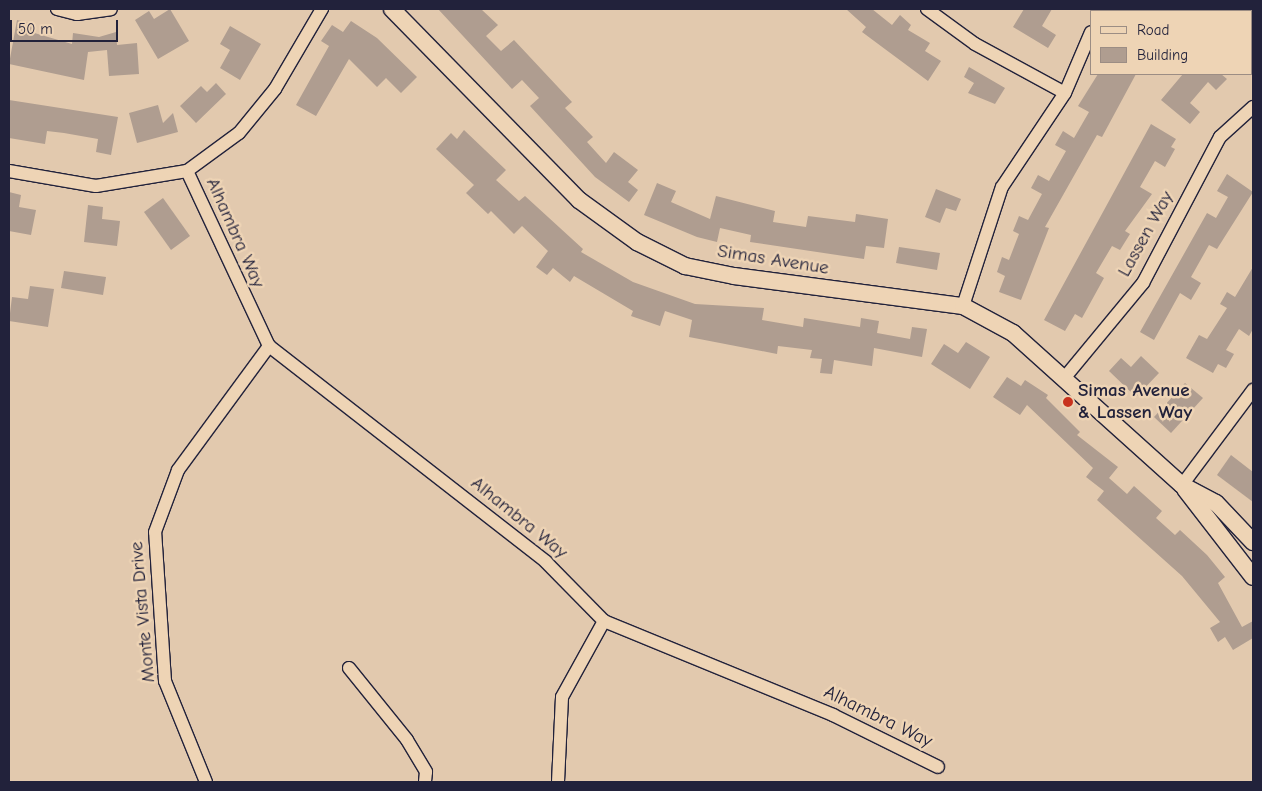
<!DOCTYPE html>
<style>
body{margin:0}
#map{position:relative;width:1262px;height:791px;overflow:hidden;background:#e2c9ae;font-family:"Comic Neue",sans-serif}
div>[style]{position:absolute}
.building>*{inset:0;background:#af9d90}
.roads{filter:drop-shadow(1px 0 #22223b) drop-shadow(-1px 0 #22223b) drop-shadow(0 1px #22223b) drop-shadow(0 -1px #22223b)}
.minor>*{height:12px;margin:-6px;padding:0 6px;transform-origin:6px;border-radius:6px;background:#eed4b5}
.tertiary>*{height:16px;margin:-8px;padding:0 8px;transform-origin:8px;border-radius:8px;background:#eed4b5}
.dots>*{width:14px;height:14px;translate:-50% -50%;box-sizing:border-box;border:2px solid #eed4b5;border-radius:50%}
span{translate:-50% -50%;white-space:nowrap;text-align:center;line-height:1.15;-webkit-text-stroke:5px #eed4b5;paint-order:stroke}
.street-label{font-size:19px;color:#22223b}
.poi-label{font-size:19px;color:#22223b;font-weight:700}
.left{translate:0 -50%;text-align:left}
.frame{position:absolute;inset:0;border:10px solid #22223b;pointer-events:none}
.legend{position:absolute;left:1090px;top:10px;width:162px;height:65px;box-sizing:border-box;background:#eed4b5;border:1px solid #9c8d84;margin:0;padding:6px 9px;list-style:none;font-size:15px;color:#22223b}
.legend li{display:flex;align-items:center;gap:10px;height:25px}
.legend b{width:25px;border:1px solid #9c8d84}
.scale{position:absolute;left:10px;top:20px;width:108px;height:22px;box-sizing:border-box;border:2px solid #22223b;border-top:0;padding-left:6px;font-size:15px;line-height:18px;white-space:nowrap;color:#22223b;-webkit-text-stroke:4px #eed4b5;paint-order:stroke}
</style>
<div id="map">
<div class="building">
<div style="clip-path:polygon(170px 9px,189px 41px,158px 59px,135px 20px,149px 11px,154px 19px)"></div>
<div style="clip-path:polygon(438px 9px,481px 9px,498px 25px,486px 36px,501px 51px,514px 40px,572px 102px,565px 108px,593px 137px,587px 142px,606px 163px,614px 152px,638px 170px,628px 182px,638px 190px,629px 202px,595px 177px,530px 106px,539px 98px,522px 80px,512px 89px)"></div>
<div style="clip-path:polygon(846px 9px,872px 9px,892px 25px,900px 15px,911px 25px,908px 30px,930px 43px,925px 51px,941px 61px,928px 81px,862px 32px,866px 27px)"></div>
<div style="clip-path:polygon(1024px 9px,1052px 9px,1042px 26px,1056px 35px,1048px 48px,1013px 27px)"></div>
<div style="clip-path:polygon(17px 20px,33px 24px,31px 32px,72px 44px,73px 33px,99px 37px,116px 32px,117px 45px,137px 43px,139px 74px,109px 76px,107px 50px,88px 52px,84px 80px,9px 64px)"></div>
<div style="clip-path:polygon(351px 21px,377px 38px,417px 77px,401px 93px,386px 78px,377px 87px,349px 59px,316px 116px,296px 105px,329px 46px,321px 41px,332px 25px,343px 32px)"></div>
<div style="clip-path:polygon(230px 26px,261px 44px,240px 80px,220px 68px,230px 50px,220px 44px)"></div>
<div style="clip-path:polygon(969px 67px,1005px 88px,995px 104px,968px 93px,974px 83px,964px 77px)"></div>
<div style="clip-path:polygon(1098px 74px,1136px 74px,1102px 137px,1097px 135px,1045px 227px,1049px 228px,1021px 300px,999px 292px,1005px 276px,997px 272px,1002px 257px,1009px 260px,1019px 234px,1013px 231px,1019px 216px,1028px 220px,1042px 194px,1031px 188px,1038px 175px,1049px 181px,1066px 151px,1055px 145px,1063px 131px,1074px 138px,1089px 112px,1078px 106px)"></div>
<div style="clip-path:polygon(1183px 74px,1221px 74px,1227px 79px,1216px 90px,1208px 82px,1190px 103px,1200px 112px,1190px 124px,1161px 100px)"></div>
<div style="clip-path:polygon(216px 83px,226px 94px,196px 123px,180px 106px,201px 86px,207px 92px)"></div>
<div style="clip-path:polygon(9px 100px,118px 117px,111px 155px,96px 152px,98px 139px,64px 133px,47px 131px,45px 144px,9px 138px)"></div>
<div style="clip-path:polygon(158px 105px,163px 123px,173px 113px,178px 132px,137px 143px,129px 113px)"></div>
<div style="clip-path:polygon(1151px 124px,1176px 139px,1171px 147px,1175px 149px,1165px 167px,1155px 161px,1140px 187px,1152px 194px,1125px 231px,1130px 234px,1120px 250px,1112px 246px,1096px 273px,1104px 278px,1082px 318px,1075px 314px,1065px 331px,1044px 320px)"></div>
<div style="clip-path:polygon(464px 130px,506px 170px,496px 180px,519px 201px,525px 196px,583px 249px,581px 252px,633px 282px,695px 304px,764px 308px,762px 320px,803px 327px,804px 318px,860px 327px,861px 318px,879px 321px,877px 333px,910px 339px,912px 327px,927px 329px,922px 357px,874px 348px,872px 366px,834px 360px,832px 374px,820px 373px,822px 359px,810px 358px,812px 350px,778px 346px,777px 354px,689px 337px,692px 320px,665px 311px,660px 326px,631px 316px,633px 311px,574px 276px,570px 282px,553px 268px,547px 275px,536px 267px,548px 251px,522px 226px,514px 234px,491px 211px,488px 214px,466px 193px,474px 185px,436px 149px,451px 133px,457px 139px)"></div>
<div style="clip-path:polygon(1227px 174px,1253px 192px,1217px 249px,1209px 245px,1191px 277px,1201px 283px,1191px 300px,1180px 293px,1154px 340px,1140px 332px,1207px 213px,1216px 218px,1228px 197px,1217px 191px)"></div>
<div style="clip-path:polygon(657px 183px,676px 191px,671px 202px,710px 219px,716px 196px,775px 211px,773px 222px,806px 227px,808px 216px,855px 222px,856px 214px,888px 219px,884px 248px,866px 246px,864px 259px,750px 242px,751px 235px,720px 228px,717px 242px,697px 237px,644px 215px)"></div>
<div style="clip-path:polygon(936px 189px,961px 199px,956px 211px,946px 208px,940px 223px,925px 217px)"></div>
<div style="clip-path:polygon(9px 192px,21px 195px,19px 207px,36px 210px,31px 235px,9px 231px)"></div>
<div style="clip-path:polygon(163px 198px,190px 236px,171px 250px,144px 212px)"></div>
<div style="clip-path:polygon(88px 205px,103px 207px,102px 219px,120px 221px,117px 246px,84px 242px)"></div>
<div style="clip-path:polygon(899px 247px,940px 253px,937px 270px,896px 263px)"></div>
<div style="clip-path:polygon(1253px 267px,1253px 329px,1249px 336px,1239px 329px,1226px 350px,1234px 354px,1226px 368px,1218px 364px,1213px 373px,1186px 358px,1199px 335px,1207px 339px,1227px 308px,1220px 304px,1227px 292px,1235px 297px)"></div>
<div style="clip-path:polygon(64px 271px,106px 277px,103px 295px,61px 288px)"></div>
<div style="clip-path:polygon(30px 286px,54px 289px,48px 327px,9px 321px,12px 297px,28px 299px)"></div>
<div style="clip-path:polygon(966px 342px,990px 357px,970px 389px,931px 364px,944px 344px,958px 353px)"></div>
<div style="clip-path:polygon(1141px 356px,1159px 373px,1136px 397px,1109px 371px,1121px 358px,1131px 367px)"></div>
<div style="clip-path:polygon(1007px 377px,1021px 386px,1025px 380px,1048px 395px,1046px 398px,1080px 432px,1077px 435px,1118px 467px,1109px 478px,1127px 494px,1134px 486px,1162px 511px,1156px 518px,1175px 535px,1180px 530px,1207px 555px,1225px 577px,1218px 583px,1242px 627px,1253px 621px,1253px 638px,1233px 650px,1225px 637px,1218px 642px,1210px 628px,1220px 622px,1182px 576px,1097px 500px,1104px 491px,1086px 477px,1093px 468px,1027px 405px,1020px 415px,993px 397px)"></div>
<div style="clip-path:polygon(1185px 383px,1203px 398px,1171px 433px,1154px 417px)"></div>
<div style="clip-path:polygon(1231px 455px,1253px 472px,1253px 502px,1217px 475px)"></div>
</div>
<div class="roads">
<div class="minor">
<div style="left:57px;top:9px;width:21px;rotate:14deg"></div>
<div style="left:77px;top:14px;width:34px;rotate:-8deg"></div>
<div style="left:927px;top:9px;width:59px;rotate:36.1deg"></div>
<div style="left:975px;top:44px;width:102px;rotate:28.6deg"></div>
<div style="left:1100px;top:11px;width:2px;rotate:-63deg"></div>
<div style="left:9px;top:171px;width:88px;rotate:9.8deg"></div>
<div style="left:96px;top:186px;width:92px;rotate:-9.4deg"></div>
<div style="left:187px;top:171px;width:64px;rotate:-36.2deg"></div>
<div style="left:239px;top:133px;width:57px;rotate:-50.7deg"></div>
<div style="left:275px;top:89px;width:93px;rotate:-59.6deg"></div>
<div style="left:187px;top:171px;width:193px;rotate:64.9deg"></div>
<div style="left:269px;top:346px;width:351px;rotate:37.9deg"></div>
<div style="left:546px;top:562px;width:83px;rotate:45.5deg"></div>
<div style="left:604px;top:621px;width:248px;rotate:22.3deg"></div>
<div style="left:833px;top:715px;width:117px;rotate:26.3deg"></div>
<div style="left:963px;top:306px;width:125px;rotate:-71.9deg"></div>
<div style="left:1002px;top:187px;width:113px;rotate:-56.2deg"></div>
<div style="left:1065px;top:93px;width:66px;rotate:-66.9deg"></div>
<div style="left:1066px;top:376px;width:121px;rotate:-50.4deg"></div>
<div style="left:1143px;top:283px;width:165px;rotate:-62.2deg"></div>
<div style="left:1220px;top:137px;width:45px;rotate:-42.3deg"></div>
<div style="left:1182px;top:485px;width:119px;rotate:-53.2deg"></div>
<div style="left:349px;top:668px;width:92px;rotate:51.1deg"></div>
<div style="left:407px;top:740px;width:37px;rotate:59deg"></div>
<div style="left:426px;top:772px;width:10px;rotate:96deg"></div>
<div style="left:206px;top:782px;width:109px;rotate:-112.1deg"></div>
<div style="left:165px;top:681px;width:149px;rotate:-93.8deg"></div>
<div style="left:155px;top:532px;width:66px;rotate:-69.6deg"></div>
<div style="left:178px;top:470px;width:154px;rotate:-53.7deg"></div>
<div style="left:558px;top:782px;width:85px;rotate:-87.3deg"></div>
<div style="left:562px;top:697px;width:87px;rotate:-61.1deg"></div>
</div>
<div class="tertiary">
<div style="left:392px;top:9px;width:267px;rotate:45.6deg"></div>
<div style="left:579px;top:200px;width:72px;rotate:35.9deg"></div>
<div style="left:637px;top:242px;width:54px;rotate:26.6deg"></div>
<div style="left:685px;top:266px;width:50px;rotate:11.5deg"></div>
<div style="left:734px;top:276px;width:231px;rotate:7.5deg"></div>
<div style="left:963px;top:306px;width:57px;rotate:28.4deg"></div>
<div style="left:1013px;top:333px;width:227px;rotate:42deg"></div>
<div style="left:1182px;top:485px;width:38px;rotate:28deg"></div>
<div style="left:1216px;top:503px;width:54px;rotate:46.5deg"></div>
<div style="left:1185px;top:489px;width:111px;rotate:52.3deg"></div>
</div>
</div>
<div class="dots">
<div style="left:1068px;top:402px;background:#c8321e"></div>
</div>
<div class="street-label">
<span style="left:235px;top:233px;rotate:66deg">Alhambra Way</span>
<span style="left:1146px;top:234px;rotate:-61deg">Lassen Way</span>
<span style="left:773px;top:260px;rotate:9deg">Simas Avenue</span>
<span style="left:519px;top:518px;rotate:39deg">Alhambra Way</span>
<span style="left:143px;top:612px;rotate:-95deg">Monte Vista Drive</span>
<span style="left:878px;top:717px;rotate:26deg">Alhambra Way</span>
</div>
<div class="poi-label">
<span class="left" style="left:1078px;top:402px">Simas Avenue<br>&amp; Lassen Way</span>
</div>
<div class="frame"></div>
<ul class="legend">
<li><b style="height:6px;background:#eed4b5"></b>Road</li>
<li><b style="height:14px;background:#af9d90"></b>Building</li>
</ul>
<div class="scale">50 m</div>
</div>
